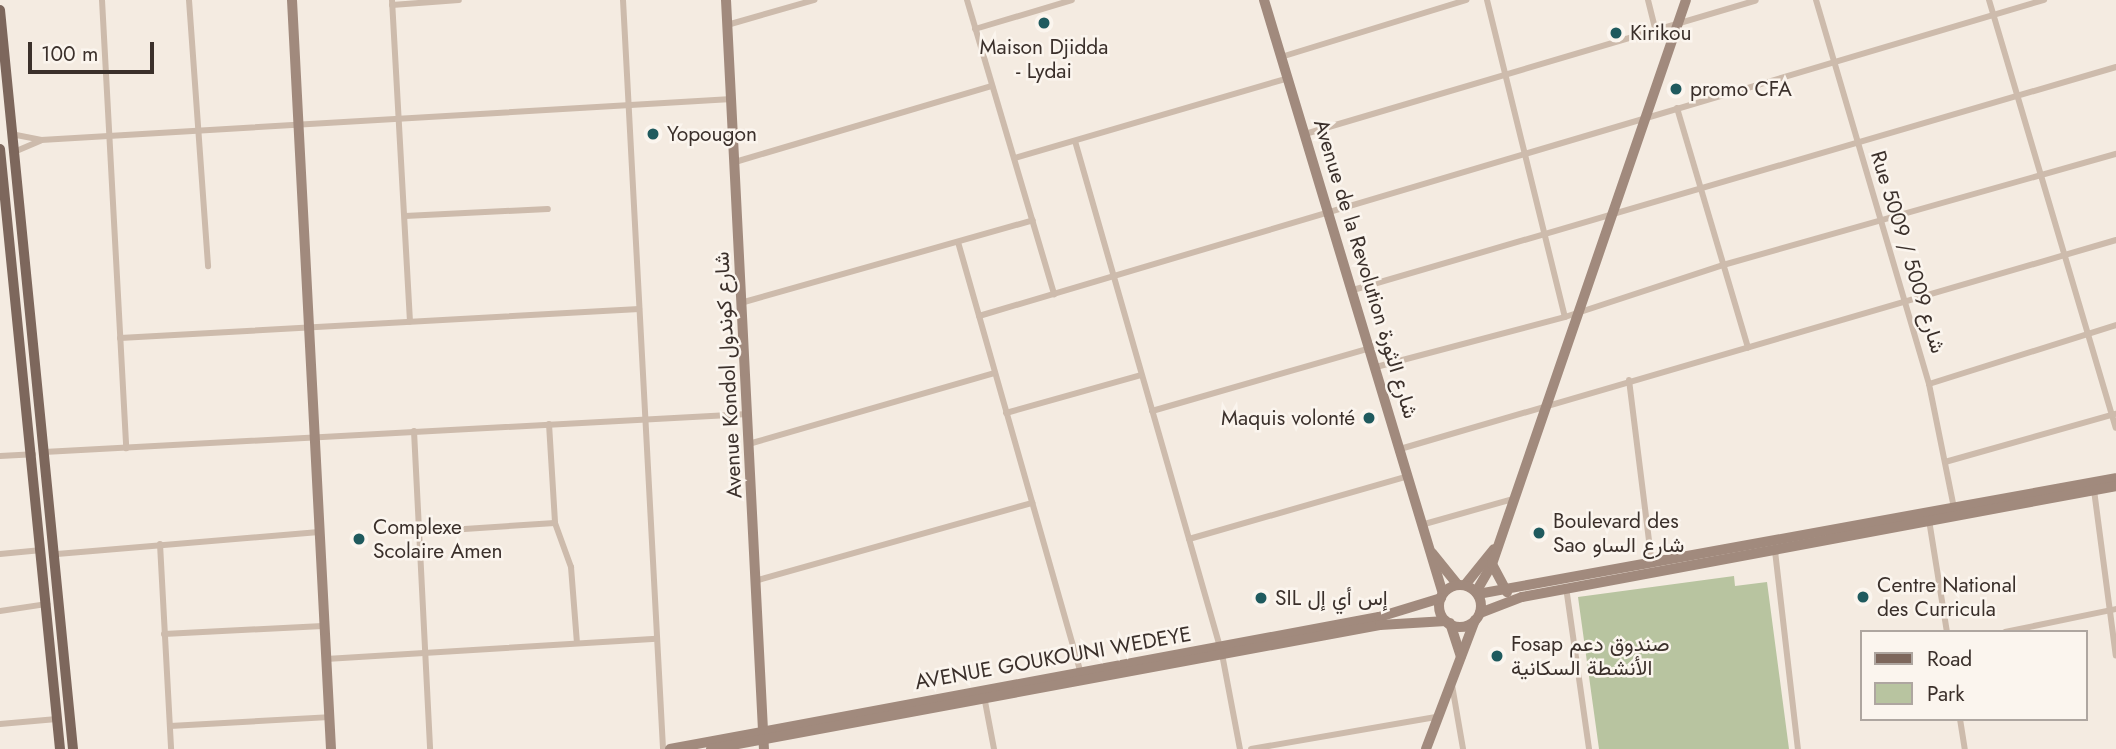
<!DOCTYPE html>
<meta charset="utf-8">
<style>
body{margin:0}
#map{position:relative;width:2116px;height:749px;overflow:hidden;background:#f4ebe1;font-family:Jost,Vazirmatn,sans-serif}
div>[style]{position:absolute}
.green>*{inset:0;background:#b8c4a0}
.street>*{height:6px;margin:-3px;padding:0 3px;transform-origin:3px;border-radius:3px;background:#cdbbac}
.secondary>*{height:10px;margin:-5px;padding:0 5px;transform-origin:5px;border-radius:5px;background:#a18a7d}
.secondary>.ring{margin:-5px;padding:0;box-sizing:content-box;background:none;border:10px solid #a18a7d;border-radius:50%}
.primary>*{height:10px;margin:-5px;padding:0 5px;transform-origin:5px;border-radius:5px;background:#7d675c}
.dots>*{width:19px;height:19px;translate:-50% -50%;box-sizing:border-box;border:4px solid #fbf5ee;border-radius:50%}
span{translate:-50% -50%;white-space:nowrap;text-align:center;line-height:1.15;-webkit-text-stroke:5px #fbf5ee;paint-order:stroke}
.poi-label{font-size:21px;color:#3b302b}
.left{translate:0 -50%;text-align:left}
.right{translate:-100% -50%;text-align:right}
.street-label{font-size:21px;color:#3b302b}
.legend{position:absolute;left:1860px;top:630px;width:228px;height:91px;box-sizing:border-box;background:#fbf5ee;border:2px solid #aea6a0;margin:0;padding:9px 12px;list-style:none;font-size:21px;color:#3b302b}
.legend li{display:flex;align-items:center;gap:14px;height:35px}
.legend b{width:35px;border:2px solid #aea6a0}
.scale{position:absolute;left:28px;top:42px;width:126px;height:32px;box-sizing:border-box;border:4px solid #3b302b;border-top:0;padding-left:9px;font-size:21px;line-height:24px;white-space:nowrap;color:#3b302b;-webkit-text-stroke:5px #fbf5ee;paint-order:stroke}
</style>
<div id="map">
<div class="green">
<div style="clip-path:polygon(1734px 576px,1735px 586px,1767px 582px,1789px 749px,1599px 749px,1578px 597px)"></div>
</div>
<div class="street">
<div style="left:102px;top:0;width:449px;rotate:86.9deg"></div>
<div style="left:189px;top:0;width:267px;rotate:85.9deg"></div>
<div style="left:392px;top:0;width:322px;rotate:86.8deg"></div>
<div style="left:623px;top:0;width:750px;rotate:86.94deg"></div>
<div style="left:967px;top:0;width:307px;rotate:73.5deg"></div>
<div style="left:1487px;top:0;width:326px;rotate:76.2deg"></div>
<div style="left:1648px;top:0;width:32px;rotate:76deg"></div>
<div style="left:1816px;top:0;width:400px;rotate:73.6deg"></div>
<div style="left:1929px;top:384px;width:126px;rotate:78.6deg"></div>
<div style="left:1989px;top:0;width:446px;rotate:73.5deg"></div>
<div style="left:392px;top:5px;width:67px;rotate:-4.3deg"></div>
<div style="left:727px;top:25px;width:91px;rotate:-16deg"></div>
<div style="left:975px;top:29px;width:101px;rotate:-16.6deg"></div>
<div style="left:1281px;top:57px;width:194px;rotate:-17.1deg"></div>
<div style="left:1677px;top:108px;width:250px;rotate:73.5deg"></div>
<div style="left:11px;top:134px;width:31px;rotate:11deg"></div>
<div style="left:41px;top:140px;width:692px;rotate:-3.4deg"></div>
<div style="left:1305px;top:134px;width:470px;rotate:-16.5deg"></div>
<div style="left:1075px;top:141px;width:534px;rotate:74.01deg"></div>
<div style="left:1222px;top:654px;width:97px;rotate:79.3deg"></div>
<div style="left:14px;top:152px;width:28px;rotate:-23deg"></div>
<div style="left:1015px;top:158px;width:285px;rotate:-16.3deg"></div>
<div style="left:735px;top:162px;width:268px;rotate:-16.5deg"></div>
<div style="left:405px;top:216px;width:143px;rotate:-2.8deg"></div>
<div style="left:958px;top:242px;width:448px;rotate:74.1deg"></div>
<div style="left:1353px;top:290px;width:795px;rotate:-16.29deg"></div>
<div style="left:744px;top:302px;width:300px;rotate:-15.8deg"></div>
<div style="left:979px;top:316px;width:1111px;rotate:-16.53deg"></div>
<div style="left:120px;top:338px;width:520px;rotate:-3.2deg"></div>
<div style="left:1376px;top:367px;width:196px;rotate:-14.8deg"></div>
<div style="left:1565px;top:317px;width:166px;rotate:-18.2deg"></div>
<div style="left:1723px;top:265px;width:408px;rotate:-15.8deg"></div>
<div style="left:1629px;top:380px;width:186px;rotate:82.9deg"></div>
<div style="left:1929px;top:384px;width:196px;rotate:-17.5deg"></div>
<div style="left:1152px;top:411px;width:227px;rotate:-16.1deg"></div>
<div style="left:1006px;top:413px;width:140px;rotate:-15.7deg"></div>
<div style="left:549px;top:424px;width:99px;rotate:86.5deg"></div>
<div style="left:555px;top:523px;width:47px;rotate:70deg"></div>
<div style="left:571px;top:567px;width:76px;rotate:85.5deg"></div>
<div style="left:414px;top:431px;width:318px;rotate:87.1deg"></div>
<div style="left:752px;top:443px;width:252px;rotate:-16.1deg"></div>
<div style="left:1400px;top:449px;width:746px;rotate:-16.27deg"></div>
<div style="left:44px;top:452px;width:705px;rotate:-3.09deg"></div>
<div style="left:0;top:456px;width:33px;rotate:-3deg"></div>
<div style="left:1945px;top:462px;width:177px;rotate:-15.8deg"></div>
<div style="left:2094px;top:490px;width:167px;rotate:82.5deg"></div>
<div style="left:1929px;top:520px;width:113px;rotate:80.9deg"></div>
<div style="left:1421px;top:525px;width:96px;rotate:-15.8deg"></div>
<div style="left:419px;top:532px;width:136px;rotate:-3.8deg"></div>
<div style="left:1189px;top:539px;width:228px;rotate:-16deg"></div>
<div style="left:160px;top:544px;width:205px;rotate:86.9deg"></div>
<div style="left:1775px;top:551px;width:199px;rotate:83.4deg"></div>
<div style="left:0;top:554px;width:42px;rotate:-5.4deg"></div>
<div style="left:57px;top:554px;width:263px;rotate:-4.8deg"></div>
<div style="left:758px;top:580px;width:285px;rotate:-15.7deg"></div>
<div style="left:1566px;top:587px;width:164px;rotate:81.9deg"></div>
<div style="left:0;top:611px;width:48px;rotate:-8.5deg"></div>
<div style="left:2005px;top:632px;width:113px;rotate:-11.7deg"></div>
<div style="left:164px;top:634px;width:159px;rotate:-2.9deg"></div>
<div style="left:326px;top:659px;width:331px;rotate:-3.5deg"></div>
<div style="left:1452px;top:685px;width:65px;rotate:80.2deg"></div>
<div style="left:984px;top:696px;width:54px;rotate:79.3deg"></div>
<div style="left:1960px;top:719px;width:30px;rotate:81deg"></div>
<div style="left:0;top:724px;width:57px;rotate:-5deg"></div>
<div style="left:170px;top:726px;width:159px;rotate:-3.2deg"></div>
<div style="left:1251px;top:749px;width:189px;rotate:-9.8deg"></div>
</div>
<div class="secondary">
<div style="left:292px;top:0;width:750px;rotate:87.02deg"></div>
<div style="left:726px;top:0;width:750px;rotate:87.1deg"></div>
<div style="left:1264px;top:0;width:620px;rotate:73.23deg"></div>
<div style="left:1432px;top:553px;width:41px;rotate:50.9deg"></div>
<div style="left:1492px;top:564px;width:32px;rotate:62deg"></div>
<div style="left:1465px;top:585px;width:46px;rotate:-51.1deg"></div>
<div class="ring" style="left:1439px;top:585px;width:32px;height:32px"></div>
<div style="left:1476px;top:592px;width:32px;rotate:-60deg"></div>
<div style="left:1492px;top:564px;width:596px;rotate:-71.02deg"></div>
<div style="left:1478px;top:594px;width:648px;rotate:-10.3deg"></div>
<div style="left:1480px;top:613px;width:45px;rotate:-20.9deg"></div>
<div style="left:1522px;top:597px;width:604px;rotate:-10.58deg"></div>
<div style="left:1450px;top:623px;width:35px;rotate:72deg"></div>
<div style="left:670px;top:749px;width:721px;rotate:-10.55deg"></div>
<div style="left:1379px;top:617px;width:65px;rotate:-17deg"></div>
<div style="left:711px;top:749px;width:680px;rotate:-10.5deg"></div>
<div style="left:1380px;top:625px;width:66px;rotate:-3.5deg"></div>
<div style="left:1426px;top:749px;width:138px;rotate:-69.2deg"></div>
</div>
<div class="primary">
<div style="left:0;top:10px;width:743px;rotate:84.36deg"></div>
<div style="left:0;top:149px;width:603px;rotate:84.29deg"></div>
</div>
<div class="dots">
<div style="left:1044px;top:23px;background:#1f5a5e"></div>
<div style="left:1616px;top:33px;background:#1f5a5e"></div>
<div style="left:1676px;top:89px;background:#1f5a5e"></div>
<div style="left:653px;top:134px;background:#1f5a5e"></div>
<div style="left:1369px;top:418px;background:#1f5a5e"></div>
<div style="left:1539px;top:533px;background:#1f5a5e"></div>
<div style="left:359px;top:539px;background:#1f5a5e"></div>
<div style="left:1863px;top:597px;background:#1f5a5e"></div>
<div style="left:1261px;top:598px;background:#1f5a5e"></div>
<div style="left:1497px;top:656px;background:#1f5a5e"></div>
</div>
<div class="poi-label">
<span class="left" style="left:1630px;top:33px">Kirikou</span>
<span style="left:1044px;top:59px">Maison Djidda<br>- Lydai</span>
<span class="left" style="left:1690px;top:89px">promo CFA</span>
<span class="left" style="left:667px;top:134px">Yopougon</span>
<span class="right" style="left:1355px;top:418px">Maquis volonté</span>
<span class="left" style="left:1553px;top:533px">Boulevard des<br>Sao شارع الساو</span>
<span class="left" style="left:373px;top:539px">Complexe<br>Scolaire Amen</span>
<span class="left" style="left:1877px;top:597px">Centre National<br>des Curricula</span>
<span class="left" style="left:1275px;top:598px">SIL إس أي إل</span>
<span class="left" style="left:1511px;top:656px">Fosap صندوق دعم<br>الأنشطة السكانية</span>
</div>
<div class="street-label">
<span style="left:1908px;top:252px;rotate:73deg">Rue 5009 / شارع 5009</span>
<span style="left:1366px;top:269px;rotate:73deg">Avenue de la Revolution شارع الثورة</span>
<span style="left:728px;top:375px;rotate:-93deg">Avenue Kondol شارع كوندول</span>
<span style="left:1053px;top:658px;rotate:-10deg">AVENUE GOUKOUNI WEDEYE</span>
</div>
<ul class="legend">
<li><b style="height:9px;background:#7d675c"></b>Road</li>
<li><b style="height:19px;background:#b8c4a0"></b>Park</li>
</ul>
<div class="scale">100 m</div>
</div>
